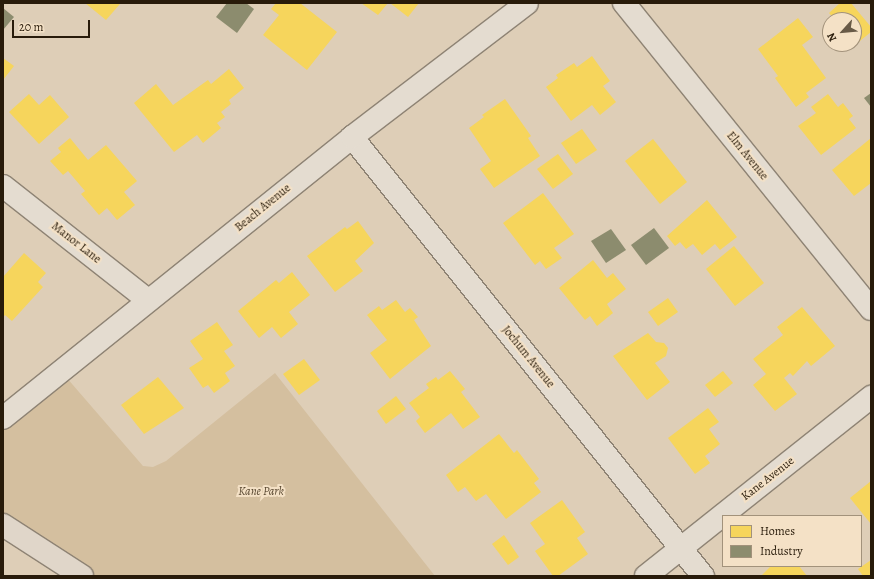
<!DOCTYPE html>
<style>
body{margin:0}
#map{position:relative;width:874px;height:579px;overflow:hidden;background:#deceb7;font-family:Alegreya,serif}
div>[style]{position:absolute}
.green>*{inset:0;background:#d4bf9f}
.homes>*{inset:0;background:#f6d55c}
.industry>*{inset:0;background:#8c8c6e}
.roads{filter:drop-shadow(1px 0 #8e8374) drop-shadow(-1px 0 #8e8374) drop-shadow(0 1px #8e8374) drop-shadow(0 -1px #8e8374)}
.minor>*{height:22px;margin:-11px;padding:0 11px;transform-origin:11px;border-radius:11px;background:#e4dcd0}
.major>*{height:22px;margin:-11px;padding:0 11px;transform-origin:11px;border-radius:11px;background:#e0d6c9}
span{translate:-50% -50%;white-space:nowrap;text-align:center;line-height:1.15;-webkit-text-stroke:4px #f4e1c6;paint-order:stroke}
.street-label{font-size:12px;color:#281b0a}
.park-label{font-size:12px;color:#594831;font-style:italic}
.frame{position:absolute;inset:0;border:4px solid #281b0a;pointer-events:none}
.legend{position:absolute;left:722px;top:515px;width:140px;height:52px;box-sizing:border-box;background:#f4e1c6;border:1px solid #a2927b;margin:0;padding:5px 7px;list-style:none;font-size:12px;color:#281b0a}
.legend li{display:flex;align-items:center;gap:8px;height:20px}
.legend b{width:20px;border:1px solid #a2927b}
.north{position:absolute;left:822px;top:12px;width:40px;height:40px;box-sizing:border-box;background:#f4e1c6;border:1px solid #a2927b;border-radius:50%;rotate:243deg;font-size:11px;font-weight:700;line-height:16px;text-align:center;color:#281b0a}
.north::after{content:'';display:block;margin:auto;width:14px;height:18px;background:#685a47;clip-path:polygon(50% 0,100% 100%,50% 72%,0 100%)}
.scale{position:absolute;left:12px;top:20px;width:78px;height:18px;box-sizing:border-box;border:2px solid #281b0a;border-top:0;padding-left:5px;font-size:12px;line-height:14px;white-space:nowrap;color:#281b0a;-webkit-text-stroke:3px #f4e1c6;paint-order:stroke}
</style>
<div id="map">
<div class="green">
<div style="clip-path:polygon(275px 373px,435px 576px,93px 576px,3px 519px,3px 426px,66px 377px,143px 466px,153px 467px,166px 461px)"></div>
</div>
<div class="homes">
<div style="clip-path:polygon(85px 3px,119px 3px,120px 4px,106px 20px)"></div>
<div style="clip-path:polygon(276px 3px,300px 3px,337px 32px,307px 70px,263px 35px,279px 15px,271px 9px)"></div>
<div style="clip-path:polygon(361px 3px,388px 3px,378px 15px)"></div>
<div style="clip-path:polygon(390px 3px,419px 3px,408px 17px)"></div>
<div style="clip-path:polygon(840px 3px,851px 3px,871px 27px,871px 32px,855px 45px,854px 20px,835px 20px,829px 13px)"></div>
<div style="clip-path:polygon(798px 18px,813px 37px,802px 45px,826px 78px,806px 93px,809px 97px,796px 107px,775px 78px,778px 76px,758px 49px)"></div>
<div style="clip-path:polygon(592px 56px,610px 81px,603px 86px,616px 102px,600px 115px,592px 105px,571px 121px,546px 87px,558px 78px,556px 75px,574px 63px,577px 67px)"></div>
<div style="clip-path:polygon(3px 58px,14px 66px,3px 80px)"></div>
<div style="clip-path:polygon(229px 69px,244px 88px,229px 100px,231px 104px,221px 112px,225px 117px,217px 123px,221px 128px,203px 143px,197px 135px,174px 152px,134px 103px,156px 84px,173px 105px,208px 80px,211px 84px)"></div>
<div style="clip-path:polygon(29px 94px,39px 105px,50px 95px,69px 117px,39px 144px,9px 112px)"></div>
<div style="clip-path:polygon(828px 94px,838px 107px,843px 103px,853px 116px,849px 119px,856px 128px,821px 155px,798px 126px,816px 113px,811px 107px)"></div>
<div style="clip-path:polygon(505px 99px,531px 136px,528px 138px,540px 156px,494px 188px,480px 169px,491px 161px,469px 128px,484px 117px,482px 115px)"></div>
<div style="clip-path:polygon(582px 129px,597px 150px,576px 164px,561px 143px)"></div>
<div style="clip-path:polygon(70px 138px,88px 160px,106px 145px,137px 181px,124px 192px,135px 205px,117px 220px,107px 208px,99px 215px,81px 194px,85px 191px,68px 171px,63px 175px,50px 161px,61px 152px,58px 148px)"></div>
<div style="clip-path:polygon(871px 138px,871px 183px,854px 196px,832px 170px)"></div>
<div style="clip-path:polygon(653px 139px,687px 182px,660px 204px,625px 161px)"></div>
<div style="clip-path:polygon(558px 154px,573px 174px,553px 189px,537px 169px)"></div>
<div style="clip-path:polygon(543px 193px,574px 234px,554px 248px,562px 258px,546px 269px,540px 261px,535px 265px,503px 223px)"></div>
<div style="clip-path:polygon(707px 200px,737px 237px,720px 250px,715px 244px,702px 255px,693px 244px,686px 249px,680px 242px,675px 246px,667px 236px)"></div>
<div style="clip-path:polygon(358px 221px,374px 243px,355px 261px,363px 271px,335px 292px,307px 256px,345px 227px,347px 229px)"></div>
<div style="clip-path:polygon(734px 246px,764px 283px,735px 306px,706px 269px)"></div>
<div style="clip-path:polygon(24px 253px,46px 273px,38px 282px,43px 287px,12px 321px,5px 315px,3px 318px,3px 277px)"></div>
<div style="clip-path:polygon(593px 260px,607px 278px,613px 273px,626px 289px,607px 304px,613px 313px,597px 326px,590px 316px,585px 320px,559px 288px)"></div>
<div style="clip-path:polygon(292px 272px,310px 295px,289px 312px,298px 324px,281px 338px,272px 327px,259px 338px,238px 311px,276px 280px,279px 283px)"></div>
<div style="clip-path:polygon(668px 298px,678px 312px,658px 326px,648px 312px)"></div>
<div style="clip-path:polygon(396px 300px,405px 312px,410px 308px,418px 317px,414px 320px,431px 346px,390px 379px,370px 353px,387px 340px,367px 315px,379px 306px,382px 310px)"></div>
<div style="clip-path:polygon(802px 307px,835px 346px,811px 366px,807px 361px,793px 376px,790px 373px,784px 378px,797px 394px,775px 411px,753px 385px,766px 374px,753px 359px,783px 335px,777px 327px)"></div>
<div style="clip-path:polygon(217px 322px,233px 345px,224px 351px,235px 366px,225px 373px,230px 381px,214px 393px,208px 385px,203px 388px,189px 368px,203px 359px,190px 341px)"></div>
<div style="clip-path:polygon(648px 333px,656px 342px,664px 343px,668px 348px,666px 356px,655px 363px,670px 382px,647px 400px,613px 356px)"></div>
<div style="clip-path:polygon(304px 359px,320px 380px,299px 395px,283px 374px)"></div>
<div style="clip-path:polygon(450px 371px,465px 389px,461px 392px,480px 417px,463px 429px,451px 413px,425px 433px,416px 421px,420px 417px,409px 403px,429px 388px,426px 384px,436px 377px,438px 380px)"></div>
<div style="clip-path:polygon(723px 371px,733px 383px,715px 397px,705px 385px)"></div>
<div style="clip-path:polygon(158px 377px,184px 408px,144px 434px,121px 405px)"></div>
<div style="clip-path:polygon(396px 396px,406px 409px,386px 424px,377px 411px)"></div>
<div style="clip-path:polygon(708px 408px,719px 422px,709px 429px,720px 444px,705px 456px,710px 463px,695px 474px,668px 438px)"></div>
<div style="clip-path:polygon(499px 434px,514px 453px,517px 450px,539px 479px,534px 483px,541px 492px,506px 519px,486px 494px,476px 501px,465px 487px,458px 492px,446px 475px)"></div>
<div style="clip-path:polygon(871px 481px,871px 524px,850px 498px)"></div>
<div style="clip-path:polygon(562px 500px,585px 532px,577px 538px,588px 554px,558px 576px,553px 576px,535px 551px,545px 544px,530px 523px)"></div>
<div style="clip-path:polygon(504px 535px,519px 557px,508px 565px,492px 544px)"></div>
<div style="clip-path:polygon(871px 560px,871px 576px,863px 576px,858px 569px)"></div>
<div style="clip-path:polygon(771px 566px,799px 566px,807px 576px,761px 576px)"></div>
</div>
<div class="industry">
<div style="clip-path:polygon(227px 3px,246px 3px,254px 9px,237px 33px,216px 17px)"></div>
<div style="clip-path:polygon(3px 8px,14px 17px,3px 30px)"></div>
<div style="clip-path:polygon(871px 93px,871px 107px,864px 98px)"></div>
<div style="clip-path:polygon(654px 228px,669px 248px,646px 265px,631px 245px)"></div>
<div style="clip-path:polygon(611px 229px,626px 250px,606px 263px,591px 241px)"></div>
</div>
<div class="roads">
<div class="minor">
<div style="left:624px;top:3px;width:393px;rotate:51.1deg"></div>
<div style="left:352px;top:137px;width:562px;rotate:51.36deg"></div>
<div style="left:3px;top:186px;width:184px;rotate:38.2deg"></div>
<div style="left:3px;top:418px;width:448px;rotate:-38.8deg"></div>
<div style="left:352px;top:137px;width:220px;rotate:-37.4deg"></div>
<div style="left:646px;top:576px;width:288px;rotate:-38.5deg"></div>
</div>
<div class="major">
<div style="left:3px;top:525px;width:94px;rotate:32.8deg"></div>
</div>
</div>
<div class="street-label">
<span style="left:747px;top:156px;rotate:51deg">Elm Avenue</span>
<span style="left:263px;top:208px;rotate:-39deg">Beach Avenue</span>
<span style="left:76px;top:243px;rotate:38deg">Manor Lane</span>
<span style="left:528px;top:357px;rotate:51deg">Jochum Avenue</span>
<span style="left:768px;top:479px;rotate:-38deg">Kane Avenue</span>
</div>
<div class="park-label">
<span style="left:261px;top:492px">Kane Park</span>
</div>
<div class="frame"></div>
<ul class="legend">
<li><b style="height:11px;background:#f6d55c"></b>Homes</li>
<li><b style="height:11px;background:#8c8c6e"></b>Industry</li>
</ul>
<div class="north">N</div>
<div class="scale">20 m</div>
</div>
